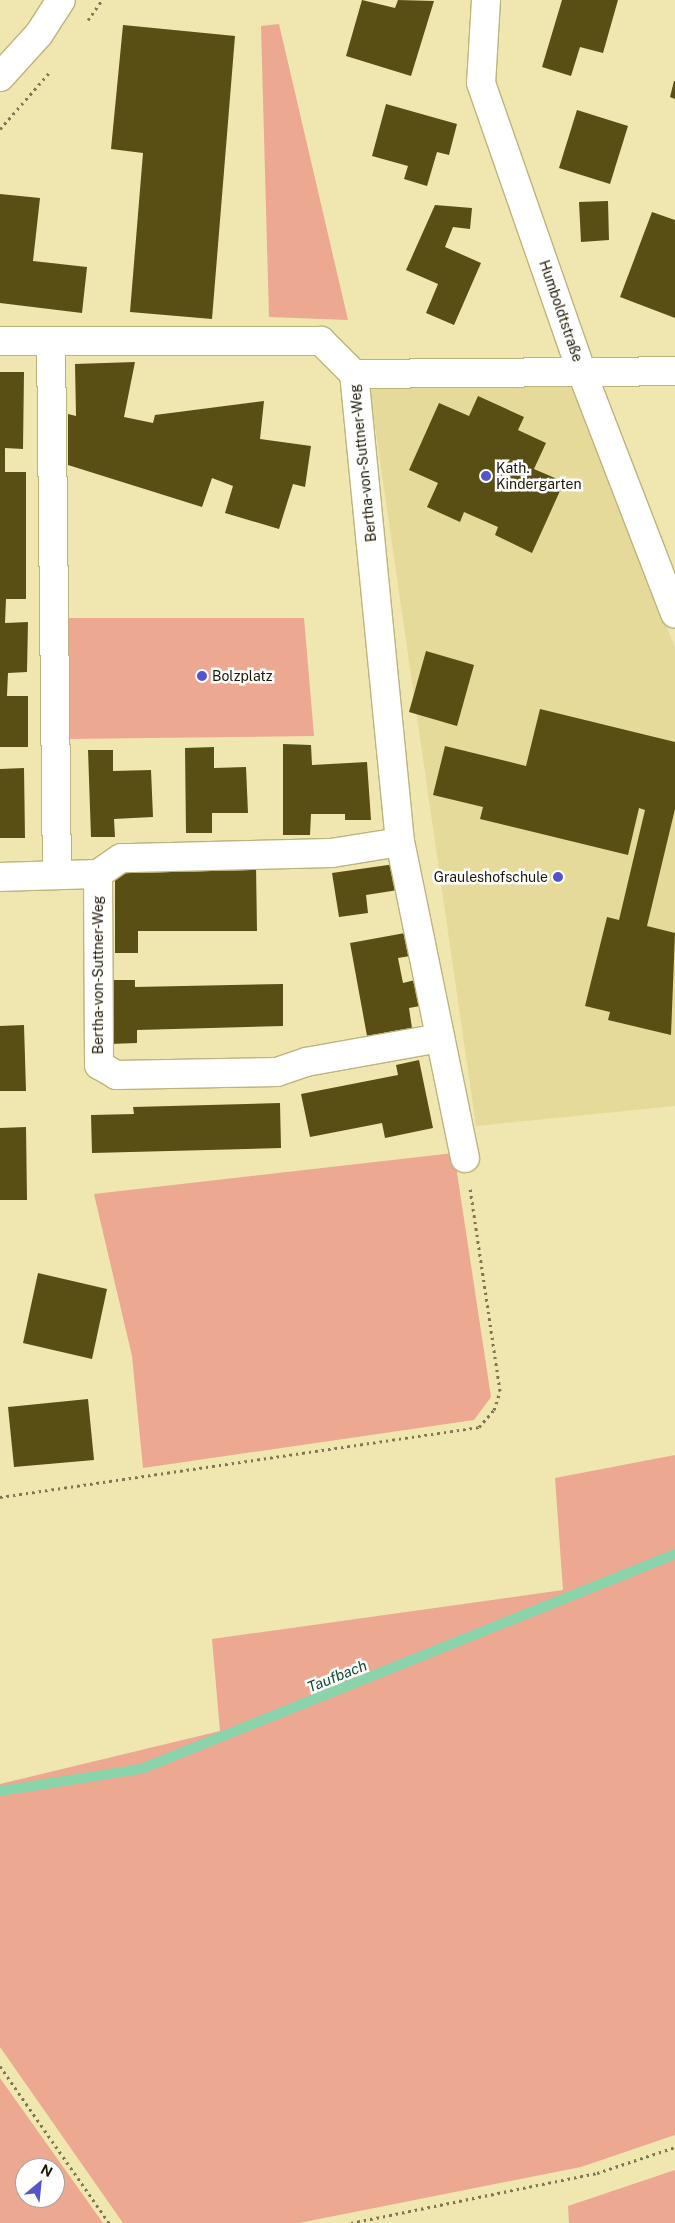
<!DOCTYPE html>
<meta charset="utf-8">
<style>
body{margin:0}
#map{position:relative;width:675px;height:2223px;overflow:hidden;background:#f0e6af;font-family:"Public Sans",sans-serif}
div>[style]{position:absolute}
.built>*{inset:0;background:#e5da9a}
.green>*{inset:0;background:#eca891}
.stream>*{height:10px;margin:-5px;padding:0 5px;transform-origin:5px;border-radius:5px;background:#8ad4ab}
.building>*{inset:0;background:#594f15}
.path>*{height:3px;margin-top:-1.5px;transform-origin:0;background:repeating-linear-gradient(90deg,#7e7753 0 2.5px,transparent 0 6.5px)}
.roads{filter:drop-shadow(1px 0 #bdb37d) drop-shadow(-1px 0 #bdb37d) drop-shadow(0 1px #bdb37d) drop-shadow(0 -1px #bdb37d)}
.minor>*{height:28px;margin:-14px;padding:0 14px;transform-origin:14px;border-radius:14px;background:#fff}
.dots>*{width:14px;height:14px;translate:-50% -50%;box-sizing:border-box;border:2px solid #fff;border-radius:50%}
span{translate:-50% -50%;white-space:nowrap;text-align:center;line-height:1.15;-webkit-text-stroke:5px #fff;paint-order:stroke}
.street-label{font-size:14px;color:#1c1804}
.poi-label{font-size:14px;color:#1c1804}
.left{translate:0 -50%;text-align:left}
.right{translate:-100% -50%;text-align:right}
.water-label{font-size:15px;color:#114b31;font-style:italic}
.north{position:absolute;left:15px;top:2158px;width:50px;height:50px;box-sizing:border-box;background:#fff;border:1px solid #a4a39b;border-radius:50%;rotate:28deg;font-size:14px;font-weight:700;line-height:20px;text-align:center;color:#1c1804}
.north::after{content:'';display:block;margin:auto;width:18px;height:22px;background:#5654cb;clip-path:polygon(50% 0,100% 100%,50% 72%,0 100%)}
</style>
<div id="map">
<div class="built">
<div style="clip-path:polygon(572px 383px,675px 648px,675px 1106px,476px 1126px,369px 384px)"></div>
</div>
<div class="green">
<div style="clip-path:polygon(279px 24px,348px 320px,269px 317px,261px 26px)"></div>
<div style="clip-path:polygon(61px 618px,304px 618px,314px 736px,66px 739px)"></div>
<div style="clip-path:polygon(454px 1153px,491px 1397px,474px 1420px,143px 1468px,132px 1356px,94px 1194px)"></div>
<div style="clip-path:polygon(675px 1455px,675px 2135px,581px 2167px,299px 2223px,123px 2223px,0 2047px,0 1784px,220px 1731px,212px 1639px,563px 1590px,555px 1478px)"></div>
<div style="clip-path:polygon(evenodd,0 2078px,103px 2223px,0 2223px,0 2078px,25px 2168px,55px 2168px,55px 2198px,25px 2198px,25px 2168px)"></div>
<div style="clip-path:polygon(675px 2170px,675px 2223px,569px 2223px,568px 2206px)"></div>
</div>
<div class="stream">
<div style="left:0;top:1791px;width:143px;rotate:-8.9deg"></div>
<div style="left:141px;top:1769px;width:576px;rotate:-21.93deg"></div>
</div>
<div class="building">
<div style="clip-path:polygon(362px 0,395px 8px,398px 0,434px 1px,411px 76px,346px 56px)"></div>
<div style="clip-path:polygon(562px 0,618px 0,603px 53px,580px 47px,571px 76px,542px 67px)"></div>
<div style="clip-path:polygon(123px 25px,235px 36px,212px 319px,130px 312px,143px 153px,111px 149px)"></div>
<div style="clip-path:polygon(674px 81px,675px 81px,675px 99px,670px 97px)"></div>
<div style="clip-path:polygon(386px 104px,457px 124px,449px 155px,437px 152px,427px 186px,404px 179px,408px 166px,372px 156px)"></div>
<div style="clip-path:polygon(577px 110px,628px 126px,610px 184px,559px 168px)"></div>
<div style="clip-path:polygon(0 194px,40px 198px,33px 261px,87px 267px,82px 313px,0 303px)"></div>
<div style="clip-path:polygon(608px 201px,609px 240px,581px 242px,579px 202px)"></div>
<div style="clip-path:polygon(435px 205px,472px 208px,470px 229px,453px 227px,445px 247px,481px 263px,454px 325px,426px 313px,438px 284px,406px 270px)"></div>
<div style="clip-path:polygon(652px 212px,675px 220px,675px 318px,620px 297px)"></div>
<div style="clip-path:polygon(135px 362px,124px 417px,153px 423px,155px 415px,264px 401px,260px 439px,311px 446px,305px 487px,293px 484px,279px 529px,225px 513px,233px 486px,212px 478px,202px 507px,68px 465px,68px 414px,76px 416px,75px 364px)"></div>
<div style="clip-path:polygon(0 372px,24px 372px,23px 449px,5px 448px,5px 472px,26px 472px,26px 599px,6px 599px,5px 623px,28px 622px,27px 672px,8px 673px,7px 696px,28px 696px,28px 747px,0 747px)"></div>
<div style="clip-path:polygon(478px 396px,524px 417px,518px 430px,546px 443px,534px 469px,564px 482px,532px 553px,495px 535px,498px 527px,464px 512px,460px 522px,427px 507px,438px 483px,409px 470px,439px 403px,469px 416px)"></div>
<div style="clip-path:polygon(426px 651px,474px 665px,457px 726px,409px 712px)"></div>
<div style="clip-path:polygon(540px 709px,675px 742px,675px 809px,647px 926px,675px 933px,671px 1035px,608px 1020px,610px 1012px,585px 1006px,607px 917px,619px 920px,645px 810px,639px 808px,628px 855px,480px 819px,483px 807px,433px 795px,445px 746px,526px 766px)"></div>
<div style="clip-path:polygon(283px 744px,311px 745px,312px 765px,367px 762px,371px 820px,345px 820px,345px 814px,311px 814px,310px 835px,283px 835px)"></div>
<div style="clip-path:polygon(214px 747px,214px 768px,246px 767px,248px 813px,212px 813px,212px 833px,186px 833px,185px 748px)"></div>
<div style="clip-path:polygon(88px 750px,113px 750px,113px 771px,151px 770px,153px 817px,114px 819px,115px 837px,91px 837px)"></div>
<div style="clip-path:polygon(24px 768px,25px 838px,0 838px,0 769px)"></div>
<div style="clip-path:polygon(395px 864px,398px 890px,366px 895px,368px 913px,339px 917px,332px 873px)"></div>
<div style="clip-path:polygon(129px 865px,256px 865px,257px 931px,138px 931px,138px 953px,115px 953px,115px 880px)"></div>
<div style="clip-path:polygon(405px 933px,410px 956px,398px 958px,403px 983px,415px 980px,420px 1006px,409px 1008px,412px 1028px,367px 1036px,350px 943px)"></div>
<div style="clip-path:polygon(109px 980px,135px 980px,135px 987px,283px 984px,283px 1026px,137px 1030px,137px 1043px,110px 1044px)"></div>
<div style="clip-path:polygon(24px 1025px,26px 1091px,0 1091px,0 1026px)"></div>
<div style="clip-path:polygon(419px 1060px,433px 1128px,385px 1138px,382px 1123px,310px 1137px,301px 1094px,398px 1075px,396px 1065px)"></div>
<div style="clip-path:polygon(280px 1103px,281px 1148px,92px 1153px,91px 1115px,134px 1114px,133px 1107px)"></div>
<div style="clip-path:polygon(26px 1127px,27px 1200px,0 1200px,0 1128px)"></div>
<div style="clip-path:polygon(38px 1273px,107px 1289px,92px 1359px,23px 1343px)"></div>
<div style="clip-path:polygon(88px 1399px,94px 1460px,14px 1467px,8px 1407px)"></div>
</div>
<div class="path">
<div style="left:88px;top:20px;width:24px;rotate:-55deg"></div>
<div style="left:0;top:129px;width:74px;rotate:-48.8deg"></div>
<div style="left:0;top:1497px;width:484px;rotate:-8.3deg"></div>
<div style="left:479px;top:1427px;width:23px;rotate:-49deg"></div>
<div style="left:494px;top:1410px;width:20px;rotate:-72deg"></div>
<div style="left:500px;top:1391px;width:205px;rotate:-98.4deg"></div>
<div style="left:0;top:2066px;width:191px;rotate:55.2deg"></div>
<div style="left:351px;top:2223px;width:251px;rotate:-11.5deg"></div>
<div style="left:597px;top:2173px;width:82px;rotate:-18.4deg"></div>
</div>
<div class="roads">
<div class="minor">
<div style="left:486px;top:0;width:83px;rotate:93.4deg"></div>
<div style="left:481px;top:83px;width:304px;rotate:70.8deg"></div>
<div style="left:581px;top:370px;width:261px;rotate:68.9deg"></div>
<div style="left:0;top:77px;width:58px;rotate:-47.8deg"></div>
<div style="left:39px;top:34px;width:40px;rotate:-57.1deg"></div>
<div style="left:0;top:341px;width:321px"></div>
<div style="left:321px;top:341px;width:47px;rotate:45deg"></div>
<div style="left:51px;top:341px;width:534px;rotate:89.36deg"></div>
<div style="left:400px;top:842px;width:70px;rotate:170.9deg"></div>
<div style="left:331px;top:853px;width:210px;rotate:178.6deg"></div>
<div style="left:121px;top:858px;width:28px;rotate:145deg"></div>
<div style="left:98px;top:874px;width:191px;rotate:89.7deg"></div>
<div style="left:99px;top:1065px;width:20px;rotate:30deg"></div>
<div style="left:116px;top:1075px;width:161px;rotate:-1.1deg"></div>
<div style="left:277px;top:1072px;width:31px;rotate:-19deg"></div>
<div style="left:306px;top:1062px;width:136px;rotate:-10.2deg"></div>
<div style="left:0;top:877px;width:98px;rotate:-1.8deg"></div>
<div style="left:465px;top:1158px;width:323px;rotate:-101.6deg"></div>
<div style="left:400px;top:842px;width:470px;rotate:-95.6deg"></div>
<div style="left:354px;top:374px;width:321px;rotate:-0.5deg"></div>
</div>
</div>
<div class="dots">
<div style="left:486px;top:476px;background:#5654cb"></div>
<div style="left:202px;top:676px;background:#5654cb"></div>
<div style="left:558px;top:877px;background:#5654cb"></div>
</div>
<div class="street-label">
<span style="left:561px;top:311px;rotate:71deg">Humboldtstraße</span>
<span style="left:363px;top:463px;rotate:-96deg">Bertha-von-Suttner-Weg</span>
<span style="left:98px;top:975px;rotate:-90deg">Bertha-von-Suttner-Weg</span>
</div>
<div class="poi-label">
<span class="left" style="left:496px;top:476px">Kath.<br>Kindergarten</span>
<span class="left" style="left:212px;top:676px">Bolzplatz</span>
<span class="right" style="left:548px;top:877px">Grauleshofschule</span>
</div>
<div class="water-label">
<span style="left:337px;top:1676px;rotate:-22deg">Taufbach</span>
</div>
<div class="north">N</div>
</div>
